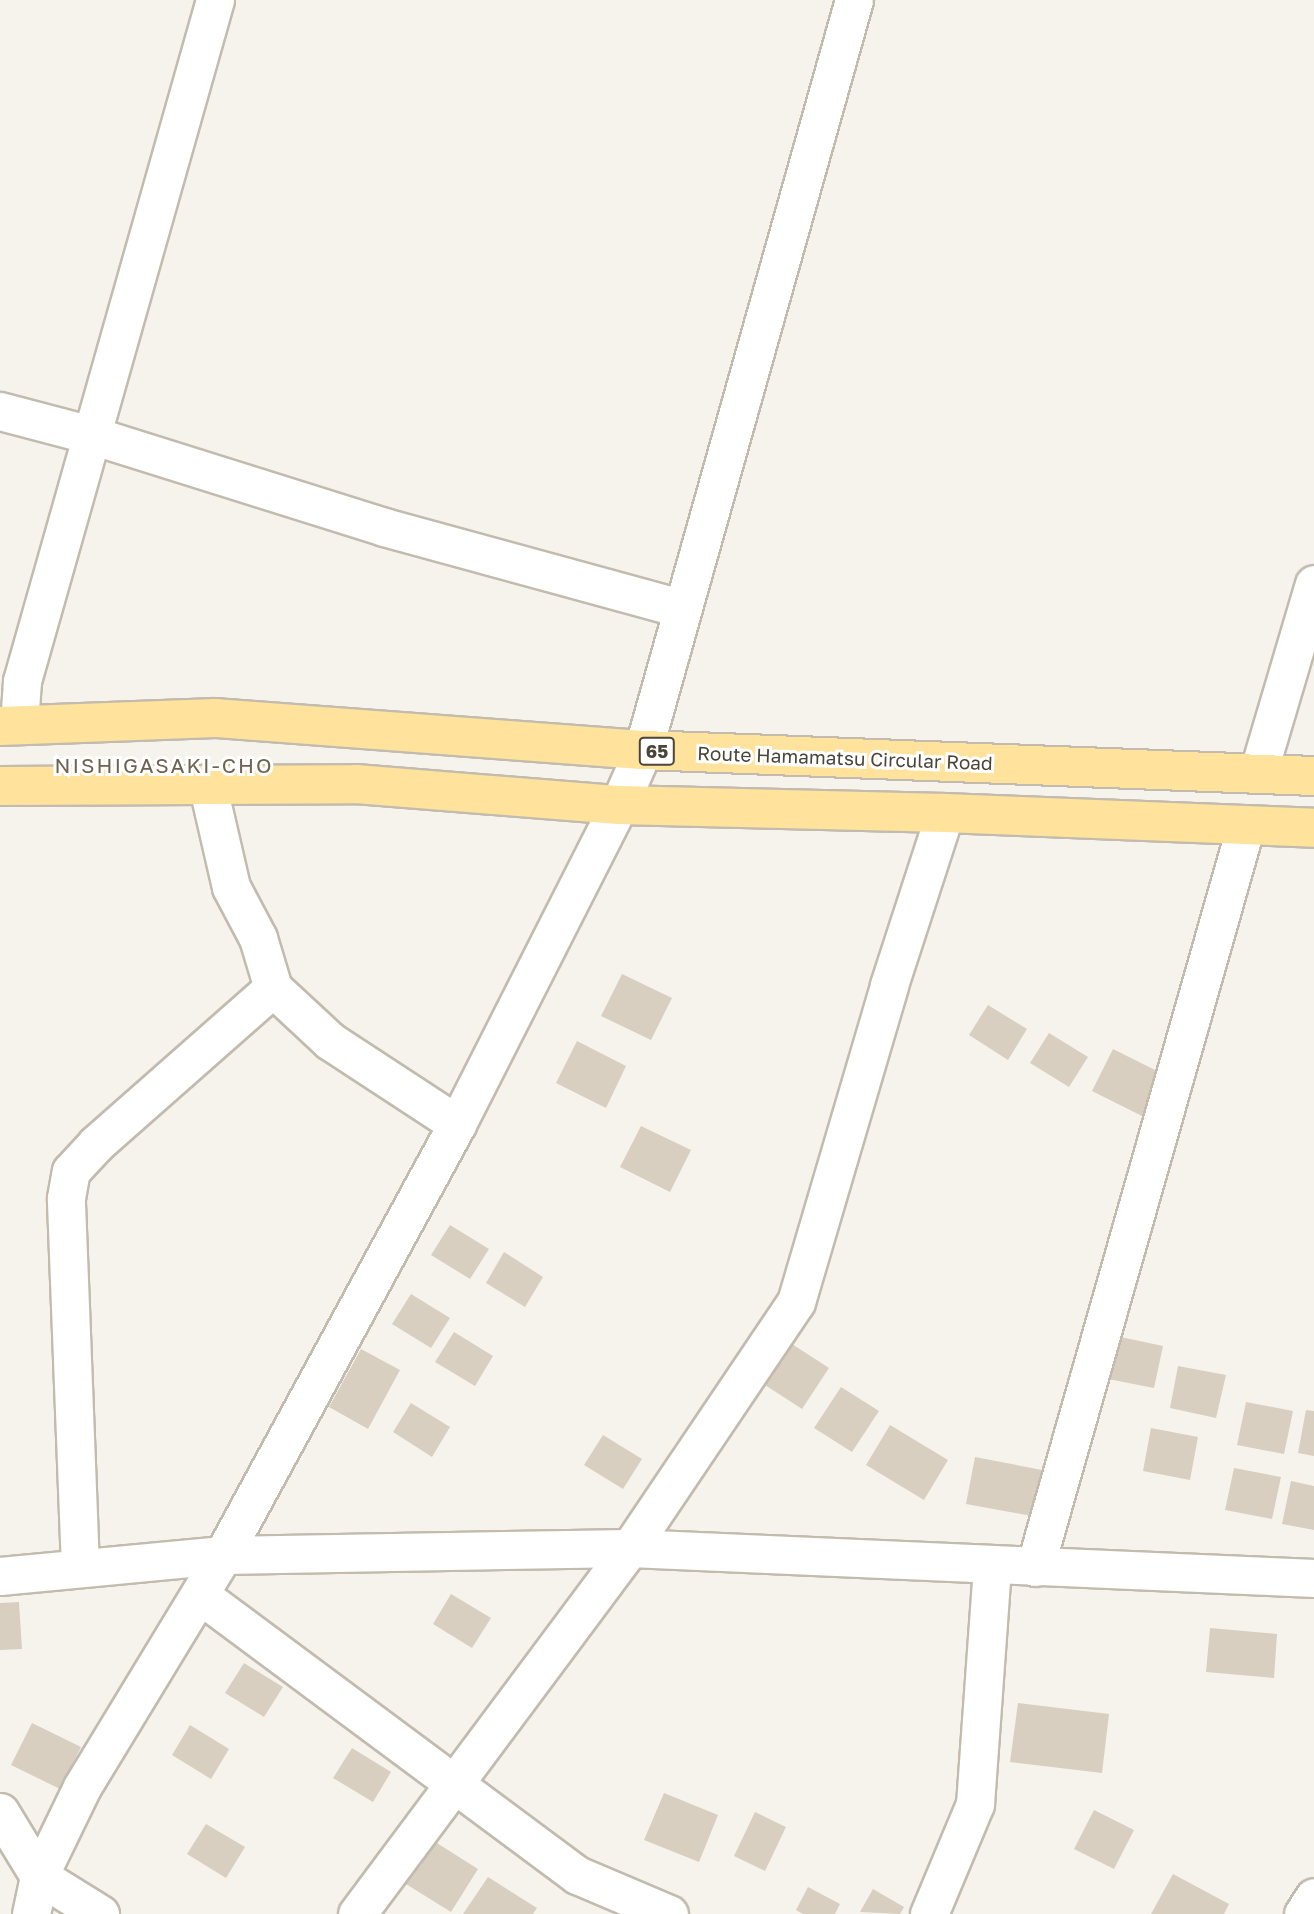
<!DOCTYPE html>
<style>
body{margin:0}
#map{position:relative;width:1314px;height:1914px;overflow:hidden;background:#f6f3ec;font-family:"Golos Text",sans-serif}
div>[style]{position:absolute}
.building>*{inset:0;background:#d8cfc1}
.roads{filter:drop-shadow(2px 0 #c2bbae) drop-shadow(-2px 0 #c2bbae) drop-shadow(0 2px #c2bbae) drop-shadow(0 -2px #c2bbae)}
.street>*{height:37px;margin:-18.5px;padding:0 18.5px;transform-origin:18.5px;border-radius:18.5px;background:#fff}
.primary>*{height:38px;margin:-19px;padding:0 19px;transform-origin:19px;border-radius:19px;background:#ffe39c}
span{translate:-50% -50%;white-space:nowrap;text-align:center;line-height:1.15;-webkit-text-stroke:6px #fff;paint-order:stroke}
.shield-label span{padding:2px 5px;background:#fff;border:2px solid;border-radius:5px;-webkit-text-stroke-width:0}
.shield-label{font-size:18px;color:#4b4439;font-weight:700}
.street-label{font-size:19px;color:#4b4439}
.neighbourhood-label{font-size:21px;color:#6e6250;letter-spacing:2px}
</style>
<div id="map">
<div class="building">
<div style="clip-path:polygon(622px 974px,672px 998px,651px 1040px,601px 1016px)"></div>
<div style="clip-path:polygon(988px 1005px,1027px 1029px,1008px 1060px,969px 1035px)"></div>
<div style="clip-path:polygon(1049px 1033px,1088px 1057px,1069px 1087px,1030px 1063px)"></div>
<div style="clip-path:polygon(577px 1041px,626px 1066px,606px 1108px,556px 1083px)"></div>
<div style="clip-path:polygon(1113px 1049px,1163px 1074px,1142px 1116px,1092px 1091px)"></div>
<div style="clip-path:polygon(641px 1126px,691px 1150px,670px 1192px,620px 1167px)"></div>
<div style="clip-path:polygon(450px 1225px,489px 1249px,470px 1279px,431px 1255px)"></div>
<div style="clip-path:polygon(504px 1252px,543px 1277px,525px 1307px,486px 1283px)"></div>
<div style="clip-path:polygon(411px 1294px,450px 1318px,431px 1348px,392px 1324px)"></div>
<div style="clip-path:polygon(454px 1332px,493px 1356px,475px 1386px,435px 1362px)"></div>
<div style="clip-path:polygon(1116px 1336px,1163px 1346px,1154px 1388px,1108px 1379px)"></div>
<div style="clip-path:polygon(792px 1344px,829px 1368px,802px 1409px,765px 1385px)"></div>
<div style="clip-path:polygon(361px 1349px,400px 1370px,368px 1429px,329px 1407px)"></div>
<div style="clip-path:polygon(1178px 1366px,1226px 1375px,1216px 1418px,1170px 1408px)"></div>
<div style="clip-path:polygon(841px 1387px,879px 1411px,852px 1452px,814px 1428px)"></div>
<div style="clip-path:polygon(1246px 1402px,1293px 1411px,1284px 1454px,1237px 1445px)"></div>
<div style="clip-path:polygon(411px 1403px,450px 1427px,432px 1457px,393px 1432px)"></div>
<div style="clip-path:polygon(1306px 1410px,1314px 1411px,1314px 1456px,1298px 1453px)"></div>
<div style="clip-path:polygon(890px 1425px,948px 1460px,924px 1500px,866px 1465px)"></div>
<div style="clip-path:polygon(1151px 1428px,1198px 1437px,1190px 1480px,1143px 1471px)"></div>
<div style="clip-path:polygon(603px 1435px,642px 1459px,623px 1489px,584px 1465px)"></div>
<div style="clip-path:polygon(975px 1457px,1042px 1470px,1032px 1516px,966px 1504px)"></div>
<div style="clip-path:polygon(1234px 1468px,1281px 1477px,1272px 1519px,1225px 1510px)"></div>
<div style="clip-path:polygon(1291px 1481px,1314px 1486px,1314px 1530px,1282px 1524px)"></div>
<div style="clip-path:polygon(451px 1594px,491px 1618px,472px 1648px,433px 1624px)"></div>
<div style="clip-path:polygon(19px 1602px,22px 1649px,0 1650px,0 1603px)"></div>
<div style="clip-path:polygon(1210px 1628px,1277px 1634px,1274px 1678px,1206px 1672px)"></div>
<div style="clip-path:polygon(244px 1663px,283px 1687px,264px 1717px,225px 1693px)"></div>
<div style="clip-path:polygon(1018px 1703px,1109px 1714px,1102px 1773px,1010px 1762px)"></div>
<div style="clip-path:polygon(32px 1723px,81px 1747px,60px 1789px,11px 1765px)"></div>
<div style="clip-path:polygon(190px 1725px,229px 1749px,211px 1779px,172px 1755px)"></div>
<div style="clip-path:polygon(352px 1748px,391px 1772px,373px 1802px,333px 1778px)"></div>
<div style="clip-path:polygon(664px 1793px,718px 1815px,699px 1862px,644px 1840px)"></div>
<div style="clip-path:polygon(1094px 1810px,1134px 1830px,1114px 1869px,1074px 1849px)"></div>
<div style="clip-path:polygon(755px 1812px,786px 1827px,765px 1871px,734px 1856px)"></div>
<div style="clip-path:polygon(206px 1824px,245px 1847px,226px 1878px,187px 1854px)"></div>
<div style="clip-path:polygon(429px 1838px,478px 1869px,451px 1912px,401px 1881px)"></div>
<div style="clip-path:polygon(1173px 1874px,1229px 1904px,1224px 1914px,1151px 1914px)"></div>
<div style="clip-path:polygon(488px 1877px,537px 1908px,533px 1914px,463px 1914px)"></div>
<div style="clip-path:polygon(808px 1887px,840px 1904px,835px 1914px,803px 1914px,796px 1910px)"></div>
<div style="clip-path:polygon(873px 1889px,904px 1907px,900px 1914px,860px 1912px)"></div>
</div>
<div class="roads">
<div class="street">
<div style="left:0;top:411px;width:94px;rotate:14.8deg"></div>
<div style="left:91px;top:435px;width:307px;rotate:17.4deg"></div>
<div style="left:384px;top:527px;width:308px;rotate:15.3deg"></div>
<div style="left:19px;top:725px;width:44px;rotate:-86.1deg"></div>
<div style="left:22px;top:681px;width:708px;rotate:-74.18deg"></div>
<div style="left:1258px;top:773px;width:197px;rotate:-73.5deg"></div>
<div style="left:207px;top:783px;width:107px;rotate:77deg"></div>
<div style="left:231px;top:887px;width:58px;rotate:62.1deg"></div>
<div style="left:258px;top:938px;width:52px;rotate:73.3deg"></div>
<div style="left:273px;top:988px;width:78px;rotate:42.9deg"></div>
<div style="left:330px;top:1041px;width:152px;rotate:33.2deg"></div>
<div style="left:80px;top:1567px;width:369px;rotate:-92.2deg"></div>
<div style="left:66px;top:1198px;width:27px;rotate:-80deg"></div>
<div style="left:71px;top:1171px;width:37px;rotate:-47deg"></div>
<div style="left:96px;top:1144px;width:236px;rotate:-41.4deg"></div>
<div style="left:1035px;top:1567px;width:771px;rotate:-74.13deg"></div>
<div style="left:0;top:1576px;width:224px;rotate:-5.4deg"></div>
<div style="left:223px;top:1555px;width:407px;rotate:-1deg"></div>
<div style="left:630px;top:1548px;width:685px;rotate:2.51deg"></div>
<div style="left:200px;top:1595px;width:470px;rotate:36.6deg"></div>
<div style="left:577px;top:1875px;width:100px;rotate:23deg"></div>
<div style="left:0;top:1812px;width:75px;rotate:58.6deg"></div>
<div style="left:39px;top:1876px;width:72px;rotate:31.9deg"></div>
<div style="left:31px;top:1914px;width:39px;rotate:-78deg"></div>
<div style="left:39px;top:1876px;width:99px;rotate:-64.2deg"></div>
<div style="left:82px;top:1787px;width:271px;rotate:-58.7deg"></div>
<div style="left:223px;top:1555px;width:490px;rotate:-61.5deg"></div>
<div style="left:457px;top:1124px;width:358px;rotate:-63.1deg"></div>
<div style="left:619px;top:805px;width:60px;rotate:-66.4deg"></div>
<div style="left:643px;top:750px;width:779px;rotate:-74.29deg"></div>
<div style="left:357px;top:1914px;width:457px;rotate:-53.3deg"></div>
<div style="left:630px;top:1548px;width:297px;rotate:-56deg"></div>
<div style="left:796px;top:1302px;width:330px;rotate:-73.6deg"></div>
<div style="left:889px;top:985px;width:181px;rotate:-72deg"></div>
<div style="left:929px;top:1914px;width:119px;rotate:-67.3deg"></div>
<div style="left:975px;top:1804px;width:240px;rotate:-85.9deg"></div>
<div style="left:1303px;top:1914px;width:20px;rotate:-57deg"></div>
</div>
<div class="primary">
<div style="left:0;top:726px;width:216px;rotate:-2.1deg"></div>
<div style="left:216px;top:718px;width:428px;rotate:4.3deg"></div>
<div style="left:643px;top:750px;width:672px;rotate:2.22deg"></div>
<div style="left:0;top:786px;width:356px;rotate:-0.3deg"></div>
<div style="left:356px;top:784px;width:264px;rotate:4.6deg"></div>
<div style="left:619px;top:805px;width:326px;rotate:1.4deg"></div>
<div style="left:945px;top:813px;width:369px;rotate:2.3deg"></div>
</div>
</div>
<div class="shield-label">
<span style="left:657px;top:751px">65</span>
</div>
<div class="street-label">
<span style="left:845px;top:758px;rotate:2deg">Route Hamamatsu Circular Road</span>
</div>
<div class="neighbourhood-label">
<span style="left:164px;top:765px">NISHIGASAKI-CHO</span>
</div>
</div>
